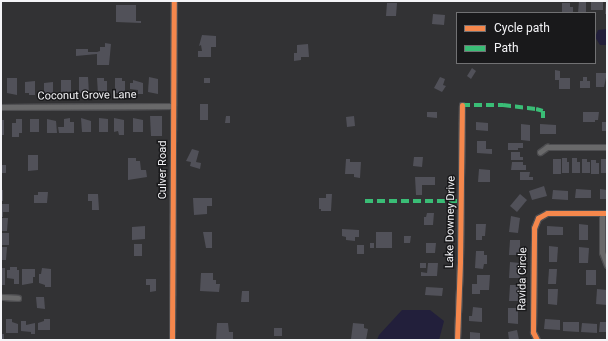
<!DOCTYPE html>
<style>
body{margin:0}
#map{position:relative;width:608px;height:341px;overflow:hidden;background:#323234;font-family:Roboto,sans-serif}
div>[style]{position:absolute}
.water>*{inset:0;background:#221f3b}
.building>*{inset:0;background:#515159}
.roads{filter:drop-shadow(1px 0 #4e4e51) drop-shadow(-1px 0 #4e4e51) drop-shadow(0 1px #4e4e51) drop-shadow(0 -1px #4e4e51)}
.street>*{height:5px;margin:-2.5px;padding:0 2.5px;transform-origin:2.5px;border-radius:2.5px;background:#69696a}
.quiet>*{height:4px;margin-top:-2px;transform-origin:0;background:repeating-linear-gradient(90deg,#3abd76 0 8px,transparent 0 12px)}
.cycleway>*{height:5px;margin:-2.5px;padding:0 2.5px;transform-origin:2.5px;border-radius:2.5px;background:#f5874c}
span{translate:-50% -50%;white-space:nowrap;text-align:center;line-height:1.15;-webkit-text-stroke:3px #19191b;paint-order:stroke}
.street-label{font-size:11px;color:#f4f4f7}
.frame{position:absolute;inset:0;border:2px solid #f4f4f7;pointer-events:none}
.legend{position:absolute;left:456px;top:12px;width:140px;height:52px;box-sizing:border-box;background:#19191b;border:1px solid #717173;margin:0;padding:5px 7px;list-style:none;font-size:12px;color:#f4f4f7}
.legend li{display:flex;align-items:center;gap:8px;height:20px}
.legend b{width:20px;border:1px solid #717173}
</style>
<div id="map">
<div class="water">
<div style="clip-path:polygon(607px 29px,607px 45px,600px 45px,595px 37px,598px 30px)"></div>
<div style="clip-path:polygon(402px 310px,430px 310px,444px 321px,439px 340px,377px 340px,379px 335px)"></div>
</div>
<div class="building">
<div style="clip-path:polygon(579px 1px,586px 1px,586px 13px,578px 13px)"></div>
<div style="clip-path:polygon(591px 1px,603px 1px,603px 10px,591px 10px)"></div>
<div style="clip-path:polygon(606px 1px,607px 1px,607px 14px,605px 14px)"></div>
<div style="clip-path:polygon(387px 3px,397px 3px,396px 16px,386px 16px)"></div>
<div style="clip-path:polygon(562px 3px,570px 3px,570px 7px,573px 7px,573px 13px,562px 13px)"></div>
<div style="clip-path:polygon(116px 5px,136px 5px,136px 21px,141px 21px,141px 23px,116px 22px)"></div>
<div style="clip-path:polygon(433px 14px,445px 15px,444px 25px,432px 24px)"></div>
<div style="clip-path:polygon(202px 35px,216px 36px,216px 47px,211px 47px,211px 57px,198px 57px,198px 51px,202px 51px,201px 45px,199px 46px)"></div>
<div style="clip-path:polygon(105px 43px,111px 44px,109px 65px,97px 65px,97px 54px,76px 56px,76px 49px,88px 49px,88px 52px,97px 52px,100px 51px,100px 47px,105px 47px)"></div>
<div style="clip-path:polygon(308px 44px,309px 57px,301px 57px,301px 60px,294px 61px,294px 53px,297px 53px,297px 45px)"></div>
<div style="clip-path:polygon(472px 68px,476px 71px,471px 79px,467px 76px)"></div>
<div style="clip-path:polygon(555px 70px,560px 71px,560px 78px,570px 78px,570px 89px,559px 89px,559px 80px,555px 80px)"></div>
<div style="clip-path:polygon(596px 73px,607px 73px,604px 87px,596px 87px)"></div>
<div style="clip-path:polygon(79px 77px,88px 77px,89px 94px,79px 93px)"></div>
<div style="clip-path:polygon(149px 77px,158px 79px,158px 94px,148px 92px)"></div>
<div style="clip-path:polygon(440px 77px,445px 79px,443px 85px,446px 86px,442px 92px,434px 88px)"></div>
<div style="clip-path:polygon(583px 77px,587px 77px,587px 81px,590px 81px,590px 88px,580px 88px,580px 81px,583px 81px)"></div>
<div style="clip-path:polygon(7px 78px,17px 78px,17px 95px,7px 93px)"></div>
<div style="clip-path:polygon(97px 78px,104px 78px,104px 81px,107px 81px,107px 94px,98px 94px)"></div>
<div style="clip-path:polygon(115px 78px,122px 78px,122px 81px,125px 81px,125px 94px,115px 93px)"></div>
<div style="clip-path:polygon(204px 78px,210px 78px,210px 83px,204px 83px)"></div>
<div style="clip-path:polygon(61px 80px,71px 80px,71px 95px,61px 93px)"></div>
<div style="clip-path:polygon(133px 80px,143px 83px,143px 94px,138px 94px,138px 90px,130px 89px,130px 83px,133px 83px)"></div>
<div style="clip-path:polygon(35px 81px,35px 95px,29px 95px,29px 93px,25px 93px,25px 82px)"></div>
<div style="clip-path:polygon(53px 82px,53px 95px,44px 93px,44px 83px)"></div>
<div style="clip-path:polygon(200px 104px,208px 104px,208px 120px,200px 120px)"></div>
<div style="clip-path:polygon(427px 112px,437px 112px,437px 118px,427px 117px)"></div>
<div style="clip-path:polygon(583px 112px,599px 112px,598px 120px,595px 120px,595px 122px,583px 122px)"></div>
<div style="clip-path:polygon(150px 116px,162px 116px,162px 136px,151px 136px)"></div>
<div style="clip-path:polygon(226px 116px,230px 116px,230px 123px,225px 123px)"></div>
<div style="clip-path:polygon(354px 116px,355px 126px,347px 127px,346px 117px)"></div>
<div style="clip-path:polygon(70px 118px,70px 122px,74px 122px,74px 133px,59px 133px,58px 127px,64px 127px,64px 119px)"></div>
<div style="clip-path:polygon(81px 118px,91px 121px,91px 132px,82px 132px)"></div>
<div style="clip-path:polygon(99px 118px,108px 119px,108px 132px,99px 132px)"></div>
<div style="clip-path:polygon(114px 118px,124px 120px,124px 135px,119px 135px,118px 131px,114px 132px)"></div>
<div style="clip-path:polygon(133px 118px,143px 120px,143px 132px,133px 132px)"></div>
<div style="clip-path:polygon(16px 119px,22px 119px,22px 133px,19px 133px,19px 137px,12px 137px,12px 123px,16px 123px)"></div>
<div style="clip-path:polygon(30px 119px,39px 119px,39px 132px,30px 132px)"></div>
<div style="clip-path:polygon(47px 119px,56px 121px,57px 133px,47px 133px)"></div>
<div style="clip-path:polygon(1px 120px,4px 120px,4px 135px,1px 135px)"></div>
<div style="clip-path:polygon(476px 122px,488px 123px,488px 131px,476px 130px)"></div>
<div style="clip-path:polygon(602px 122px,607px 122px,607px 131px,602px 131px)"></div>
<div style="clip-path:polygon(521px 124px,530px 125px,530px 141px,521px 140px)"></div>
<div style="clip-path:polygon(540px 124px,556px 125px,556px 134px,540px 134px)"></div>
<div style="clip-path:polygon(477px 141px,486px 141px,486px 149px,492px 149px,492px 154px,477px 153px)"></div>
<div style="clip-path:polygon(508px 143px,523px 143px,523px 148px,518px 148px,518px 150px,508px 150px)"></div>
<div style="clip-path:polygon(192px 149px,199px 151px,196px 162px,201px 163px,200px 169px,190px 166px,191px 162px,186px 161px)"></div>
<div style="clip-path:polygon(511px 152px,520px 152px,520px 157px,523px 157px,523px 160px,511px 160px)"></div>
<div style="clip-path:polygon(28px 155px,38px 155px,38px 170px,28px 171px)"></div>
<div style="clip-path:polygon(414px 157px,423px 157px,422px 167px,413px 166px)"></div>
<div style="clip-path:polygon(128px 158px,136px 158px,136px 161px,140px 161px,141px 170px,146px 170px,147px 177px,128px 180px)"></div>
<div style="clip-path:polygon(562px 158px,567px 158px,567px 162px,569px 162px,569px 173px,562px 173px)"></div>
<div style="clip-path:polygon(572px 158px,577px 158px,577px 162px,580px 162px,580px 173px,572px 173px)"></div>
<div style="clip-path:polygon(346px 159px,350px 159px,350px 162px,361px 162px,360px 178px,354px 177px,354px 174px,345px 174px)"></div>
<div style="clip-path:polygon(553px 159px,561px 159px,561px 174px,553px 174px)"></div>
<div style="clip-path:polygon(582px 159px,587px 159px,587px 162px,590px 162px,590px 173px,582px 173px)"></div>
<div style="clip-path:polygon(601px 159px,606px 159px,607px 173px,601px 173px)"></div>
<div style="clip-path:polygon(591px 160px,596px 160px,596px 163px,599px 163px,599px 174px,591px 174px)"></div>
<div style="clip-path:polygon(512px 162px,523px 162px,523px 165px,526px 165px,526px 170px,511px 170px)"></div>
<div style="clip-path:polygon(1px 165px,6px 165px,6px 173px,1px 173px)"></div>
<div style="clip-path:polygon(479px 169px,490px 170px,490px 182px,478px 182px)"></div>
<div style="clip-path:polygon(520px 172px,530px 172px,529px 177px,533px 177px,533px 180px,520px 180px)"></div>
<div style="clip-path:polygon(415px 177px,435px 177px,435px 185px,422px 185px,422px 195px,416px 195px)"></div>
<div style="clip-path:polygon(544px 186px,547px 196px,532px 200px,529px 191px)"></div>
<div style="clip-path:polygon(576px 189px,591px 190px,591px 198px,575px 198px)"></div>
<div style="clip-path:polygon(600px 189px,607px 190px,607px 199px,600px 199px)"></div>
<div style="clip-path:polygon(1px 190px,3px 190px,3px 201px,1px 201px)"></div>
<div style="clip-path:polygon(553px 190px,568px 191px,568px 200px,552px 199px)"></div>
<div style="clip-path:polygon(38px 192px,48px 192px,47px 203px,34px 203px,34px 195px,38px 195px)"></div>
<div style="clip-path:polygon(88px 194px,98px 194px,99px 210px,92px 210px,92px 201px,88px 201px)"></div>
<div style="clip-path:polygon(326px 194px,332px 194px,331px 211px,321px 211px,321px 209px,319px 209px,319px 198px,326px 198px)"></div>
<div style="clip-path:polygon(520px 194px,527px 200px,517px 212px,510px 206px)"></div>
<div style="clip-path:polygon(193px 198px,212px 198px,212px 206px,207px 206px,207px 214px,194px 215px)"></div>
<div style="clip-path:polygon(1px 204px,9px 204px,9px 212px,3px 212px,3px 217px,1px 217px)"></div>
<div style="clip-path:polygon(427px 213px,434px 213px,433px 225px,424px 225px,424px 217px,426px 217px)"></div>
<div style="clip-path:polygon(511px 216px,520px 218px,518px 233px,509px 232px)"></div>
<div style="clip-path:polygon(1px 218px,8px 218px,7px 231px,1px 231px)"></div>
<div style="clip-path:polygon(476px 224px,486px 224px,485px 236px,482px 236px,482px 240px,476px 240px)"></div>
<div style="clip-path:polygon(579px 224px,588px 225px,588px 240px,579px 240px)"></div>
<div style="clip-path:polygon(145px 226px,145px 239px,132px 240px,132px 227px)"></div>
<div style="clip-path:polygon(547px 226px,563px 227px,563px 235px,547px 235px)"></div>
<div style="clip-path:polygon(342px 229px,359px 230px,359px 237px,355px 237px,355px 241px,346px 240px,346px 237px,342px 236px)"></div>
<div style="clip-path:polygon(203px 232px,212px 232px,212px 248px,206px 248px)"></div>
<div style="clip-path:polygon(376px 232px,392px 232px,392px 248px,376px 248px)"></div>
<div style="clip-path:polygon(1px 233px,9px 233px,9px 245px,1px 245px)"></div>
<div style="clip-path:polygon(404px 236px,411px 236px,410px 243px,404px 243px)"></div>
<div style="clip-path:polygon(510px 240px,520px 240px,520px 255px,509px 255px)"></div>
<div style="clip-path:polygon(370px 243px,374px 243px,374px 248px,370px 248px)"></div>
<div style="clip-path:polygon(426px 243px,436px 243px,435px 253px,426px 253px)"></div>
<div style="clip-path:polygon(134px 244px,142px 244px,142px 256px,134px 256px)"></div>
<div style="clip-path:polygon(357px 245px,364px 245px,364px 254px,357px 254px)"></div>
<div style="clip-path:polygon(549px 246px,558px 247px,557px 262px,549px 262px)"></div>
<div style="clip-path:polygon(1px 247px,7px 247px,6px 260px,1px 260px)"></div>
<div style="clip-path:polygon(579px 247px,589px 248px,588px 263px,579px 263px)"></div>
<div style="clip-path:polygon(476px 251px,484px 251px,484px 255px,487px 255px,487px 264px,484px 264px,483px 269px,475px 268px)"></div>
<div style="clip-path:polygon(510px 262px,520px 263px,520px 278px,509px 278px)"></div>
<div style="clip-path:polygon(420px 263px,426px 263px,426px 268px,420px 268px)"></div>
<div style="clip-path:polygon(428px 263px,438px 263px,437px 276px,421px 276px,421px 272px,427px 273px)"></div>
<div style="clip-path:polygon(10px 267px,17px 267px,17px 270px,19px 270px,19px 284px,14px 284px,14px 279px,7px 278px,7px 270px,10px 270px)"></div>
<div style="clip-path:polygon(1px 268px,5px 268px,5px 285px,1px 285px)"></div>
<div style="clip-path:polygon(42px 268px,51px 269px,51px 287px,45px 287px,45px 285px,39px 283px,39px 274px,41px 274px)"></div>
<div style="clip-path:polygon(22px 269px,35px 269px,35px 277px,33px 277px,33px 283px,22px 285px)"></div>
<div style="clip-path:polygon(549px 269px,557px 269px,556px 284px,548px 284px)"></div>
<div style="clip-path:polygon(586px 270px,596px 270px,596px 285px,586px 285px)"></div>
<div style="clip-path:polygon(201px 273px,213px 273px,213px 280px,216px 280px,216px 284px,220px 284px,219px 292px,200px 291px)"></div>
<div style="clip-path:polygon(477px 275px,490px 275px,489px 290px,480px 290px,480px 294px,472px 294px,472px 284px,477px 284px)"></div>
<div style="clip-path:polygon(146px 279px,156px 279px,156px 291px,150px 292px,150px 285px,146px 285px)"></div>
<div style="clip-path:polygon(510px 285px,520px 285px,519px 301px,509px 301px)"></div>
<div style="clip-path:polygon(426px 287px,443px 288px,442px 296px,425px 295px)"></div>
<div style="clip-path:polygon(548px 289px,558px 289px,557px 305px,548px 304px)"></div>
<div style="clip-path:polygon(597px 289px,607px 290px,607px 305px,596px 304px)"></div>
<div style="clip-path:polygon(242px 291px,249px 291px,249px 302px,241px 302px)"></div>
<div style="clip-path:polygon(36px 297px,44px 297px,45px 309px,37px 308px)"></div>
<div style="clip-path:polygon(473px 307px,482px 308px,482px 322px,469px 321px,469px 316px,472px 316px)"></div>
<div style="clip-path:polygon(508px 308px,518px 308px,518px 324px,508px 323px)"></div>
<div style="clip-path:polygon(6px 319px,12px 319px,12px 322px,18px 324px,18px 333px,6px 333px)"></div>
<div style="clip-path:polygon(44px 319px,50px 319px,50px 330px,38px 330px,38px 323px,44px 321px)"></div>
<div style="clip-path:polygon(545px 319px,560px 320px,560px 330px,544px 329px)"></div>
<div style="clip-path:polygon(21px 321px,26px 321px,26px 325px,35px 323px,35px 334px,31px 334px,31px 332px,21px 331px)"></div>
<div style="clip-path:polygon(563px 322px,579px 322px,579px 332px,563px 331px)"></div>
<div style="clip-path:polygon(600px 322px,607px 322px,607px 332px,599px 332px)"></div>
<div style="clip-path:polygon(217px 323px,228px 323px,229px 332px,233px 332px,233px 340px,216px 340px)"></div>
<div style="clip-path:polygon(353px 323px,364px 324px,364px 328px,368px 329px,366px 340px,351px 339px)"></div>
<div style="clip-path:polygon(582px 323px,597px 324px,597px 333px,581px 332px)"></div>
<div style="clip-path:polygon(274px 328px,282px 328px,282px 336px,274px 336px)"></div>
<div style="clip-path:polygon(517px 330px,519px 340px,509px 340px,508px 332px)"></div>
<div style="clip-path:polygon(470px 332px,480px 333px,480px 340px,470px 340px)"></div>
<div style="clip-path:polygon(1px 334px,4px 334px,4px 340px,1px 340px)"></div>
</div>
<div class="roads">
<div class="street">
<div style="left:1px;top:107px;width:172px;rotate:-0.3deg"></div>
<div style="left:540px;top:152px;width:9px;rotate:-36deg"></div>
<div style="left:547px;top:147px;width:60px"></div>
<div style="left:602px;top:213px;width:39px;rotate:90deg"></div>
<div style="left:602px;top:252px;width:14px;rotate:69deg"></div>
<div style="left:1px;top:297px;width:17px;rotate:3deg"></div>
<div style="left:172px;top:340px;width:339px;rotate:-89.7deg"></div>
<div style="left:457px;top:340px;width:78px;rotate:-87.8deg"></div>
<div style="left:460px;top:262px;width:157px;rotate:-89.3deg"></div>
<div style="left:537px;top:340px;width:9px;rotate:-117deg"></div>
<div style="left:533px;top:332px;width:104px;rotate:-89.4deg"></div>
<div style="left:534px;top:228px;width:11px;rotate:-68deg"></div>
<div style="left:538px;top:218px;width:10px;rotate:-29deg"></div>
<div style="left:547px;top:213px;width:60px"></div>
</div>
</div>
<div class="quiet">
<div style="left:462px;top:105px;width:41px"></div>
<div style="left:503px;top:105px;width:33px;rotate:7deg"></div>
<div style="left:536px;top:109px;width:7px;rotate:16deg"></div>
<div style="left:543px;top:111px;width:7px;rotate:90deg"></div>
<div style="left:365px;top:201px;width:97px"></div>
</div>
<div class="cycleway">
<div style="left:172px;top:340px;width:339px;rotate:-89.7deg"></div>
<div style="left:457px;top:340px;width:78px;rotate:-87.8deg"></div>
<div style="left:460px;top:262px;width:157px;rotate:-89.3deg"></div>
<div style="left:537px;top:340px;width:9px;rotate:-117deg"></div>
<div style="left:533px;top:332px;width:104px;rotate:-89.4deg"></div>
<div style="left:534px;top:228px;width:11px;rotate:-68deg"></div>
<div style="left:538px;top:218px;width:10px;rotate:-29deg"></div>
<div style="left:547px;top:213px;width:60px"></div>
</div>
<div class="street-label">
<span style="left:87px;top:96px;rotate:-1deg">Coconut Grove Lane</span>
<span style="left:163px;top:170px;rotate:-90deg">Culver Road</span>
<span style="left:451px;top:222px;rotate:-89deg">Lake Downey Drive</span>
<span style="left:523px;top:279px;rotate:-89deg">Ravida Circle</span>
</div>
<div class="frame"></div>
<ul class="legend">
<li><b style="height:5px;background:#f5874c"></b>Cycle path</li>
<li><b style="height:5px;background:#3abd76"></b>Path</li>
</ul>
</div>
